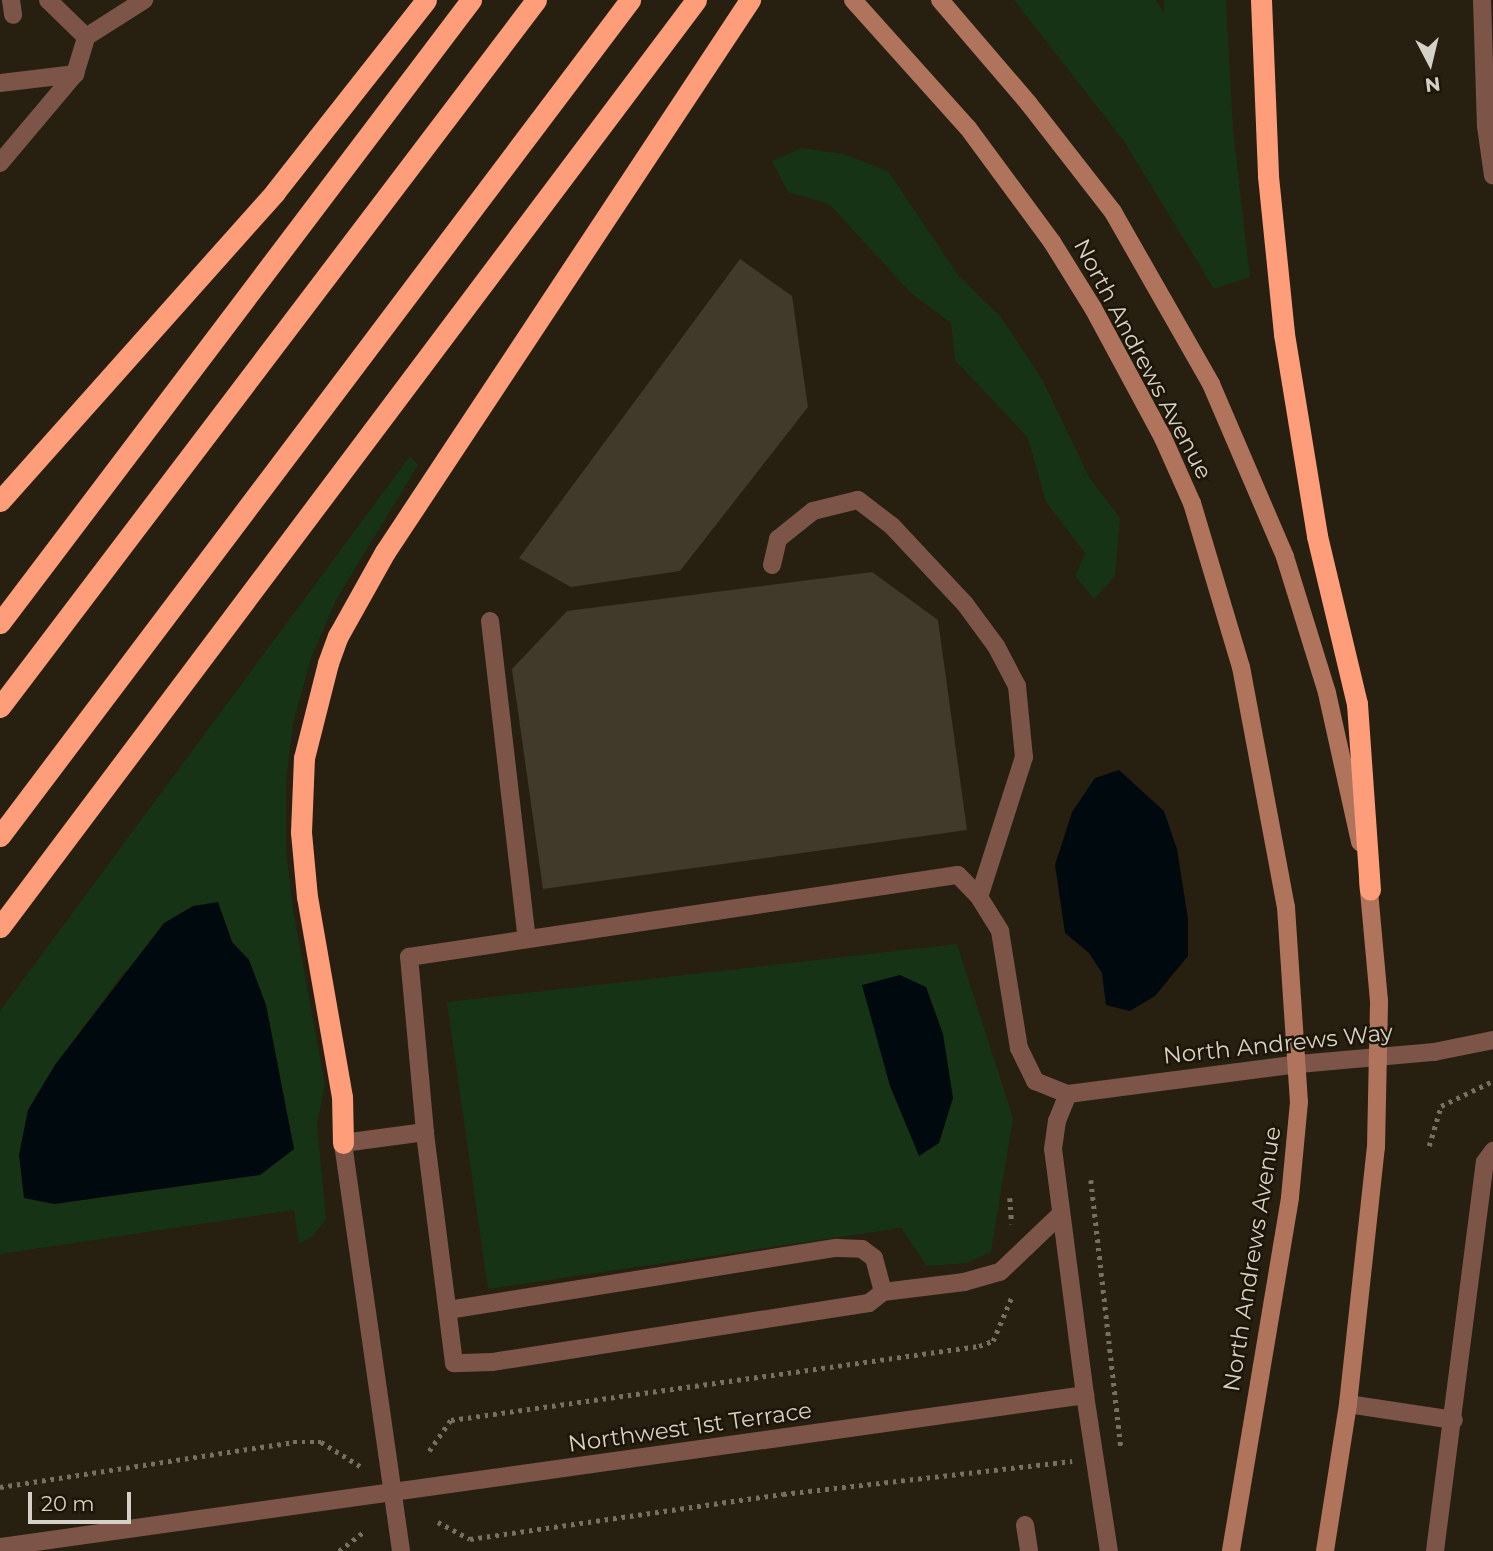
<!DOCTYPE html>
<style>
body{margin:0}
#map{position:relative;width:1493px;height:1551px;overflow:hidden;background:#271f10;font-family:Montserrat,sans-serif}
div>[style]{position:absolute}
.green>*{inset:0;background:#163315}
.water>*{inset:0;background:#000a0e}
.building>*{inset:0;background:#413929}
.path>*{height:4.5px;margin-top:-2.25px;transform-origin:0;background:repeating-linear-gradient(90deg,#767063 0 3.5px,transparent 0 8.5px)}
.lane>*{height:18px;margin:-9px;padding:0 9px;transform-origin:9px;border-radius:9px;background:#7c5548}
.street>*{height:18px;margin:-9px;padding:0 9px;transform-origin:9px;border-radius:9px;background:#7c5548}
.secondary>*{height:18px;margin:-9px;padding:0 9px;transform-origin:9px;border-radius:9px;background:#b0735c}
.highway>*{height:21px;margin:-10.5px;padding:0 10.5px;transform-origin:10.5px;border-radius:10.5px;background:#fd9d7a}
span{translate:-50% -50%;white-space:nowrap;text-align:center;line-height:1.15;-webkit-text-stroke:5px #1d1607;paint-order:stroke}
.street-label{font-size:23px;color:#d5d1c7}
.north{position:absolute;left:1395px;top:28px;width:70px;height:70px;-webkit-text-stroke:5px #1d1607;paint-order:stroke;rotate:173deg;font-size:19px;font-weight:700;line-height:28px;text-align:center;color:#d5d1c7}
.north::after{content:'';display:block;margin:auto;width:24px;height:32px;background:#d5d1c7;clip-path:polygon(50% 0,100% 100%,50% 72%,0 100%)}
.scale{position:absolute;left:28px;top:1492px;width:103px;height:32px;box-sizing:border-box;border:4px solid #d5d1c7;border-top:0;padding-left:9px;font-size:21px;line-height:24px;white-space:nowrap;color:#d5d1c7;-webkit-text-stroke:5px #1d1607;paint-order:stroke}
</style>
<div id="map">
<div class="green">
<div style="clip-path:polygon(1014px 0,1156px 0,1164px 13px,1164px 0,1226px 0,1233px 130px,1250px 277px,1214px 289px,1124px 141px)"></div>
<div style="clip-path:polygon(802px 148px,843px 154px,888px 171px,958px 275px,1001px 317px,1043px 381px,1089px 477px,1120px 518px,1115px 576px,1094px 599px,1075px 576px,1085px 553px,1046px 502px,1028px 438px,955px 360px,951px 323px,911px 293px,829px 204px,788px 192px,772px 161px)"></div>
<div style="clip-path:polygon(evenodd,410px 456px,418px 465px,336px 600px,311px 658px,293px 724px,286px 782px,286px 850px,293px 910px,325px 1085px,317px 1124px,326px 1219px,314px 1235px,299px 1244px,294px 1210px,0 1254px,0 1011px,410px 456px,218px 902px,232px 942px,249px 960px,266px 1005px,294px 1149px,260px 1175px,54px 1204px,28px 1110px,55px 1065px,124px 972px,218px 902px)"></div>
<div style="clip-path:polygon(957px 944px,1013px 1118px,991px 1252px,967px 1263px,927px 1266px,901px 1228px,488px 1289px,447px 1002px)"></div>
</div>
<div class="water">
<div style="clip-path:polygon(1119px 770px,1164px 811px,1177px 849px,1188px 919px,1188px 956px,1155px 996px,1130px 1011px,1106px 1005px,1102px 973px,1089px 953px,1065px 933px,1055px 865px,1072px 812px,1095px 778px)"></div>
<div style="clip-path:polygon(218px 902px,232px 942px,249px 960px,266px 1005px,294px 1149px,260px 1175px,54px 1204px,24px 1198px,19px 1155px,28px 1110px,55px 1065px,164px 923px,193px 906px)"></div>
<div style="clip-path:polygon(900px 975px,926px 987px,943px 1034px,953px 1098px,939px 1143px,919px 1156px,890px 1086px,862px 985px)"></div>
</div>
<div class="building">
<div style="clip-path:polygon(740px 259px,792px 296px,808px 407px,680px 571px,571px 587px,519px 558px)"></div>
<div style="clip-path:polygon(872px 572px,938px 620px,967px 830px,543px 889px,512px 669px,567px 611px)"></div>
</div>
<div class="path">
<div style="left:1429px;top:1146px;width:42px;rotate:-73.3deg"></div>
<div style="left:1441px;top:1106px;width:58px;rotate:-25.7deg"></div>
<div style="left:1091px;top:1180px;width:269px;rotate:83.6deg"></div>
<div style="left:1010px;top:1198px;width:26px;rotate:86deg"></div>
<div style="left:429px;top:1451px;width:38px;rotate:-55deg"></div>
<div style="left:451px;top:1420px;width:533px;rotate:-7.98deg"></div>
<div style="left:979px;top:1346px;width:15px;rotate:-20deg"></div>
<div style="left:993px;top:1341px;width:49px;rotate:-67.1deg"></div>
<div style="left:0;top:1487px;width:296px;rotate:-8.7deg"></div>
<div style="left:293px;top:1442px;width:28px"></div>
<div style="left:321px;top:1442px;width:46px;rotate:31.6deg"></div>
<div style="left:438px;top:1522px;width:36px;rotate:28deg"></div>
<div style="left:470px;top:1539px;width:316px;rotate:-8.2deg"></div>
<div style="left:783px;top:1494px;width:291px;rotate:-6.5deg"></div>
<div style="left:339px;top:1551px;width:33px;rotate:-38deg"></div>
</div>
<div class="lane">
<div style="left:48px;top:0;width:53px;rotate:44.2deg"></div>
<div style="left:86px;top:37px;width:69px;rotate:-32.5deg"></div>
<div style="left:0;top:83px;width:76px;rotate:-6.8deg"></div>
<div style="left:0;top:163px;width:116px;rotate:-49.9deg"></div>
<div style="left:75px;top:74px;width:39px;rotate:-73deg"></div>
<div style="left:772px;top:565px;width:27px;rotate:-77deg"></div>
<div style="left:778px;top:539px;width:45px;rotate:-38.7deg"></div>
<div style="left:813px;top:511px;width:46px;rotate:-13.7deg"></div>
<div style="left:858px;top:500px;width:43px;rotate:37.4deg"></div>
<div style="left:892px;top:526px;width:107px;rotate:46.9deg"></div>
<div style="left:965px;top:604px;width:52px;rotate:53.6deg"></div>
<div style="left:996px;top:646px;width:45px;rotate:62.3deg"></div>
<div style="left:1017px;top:686px;width:71px;rotate:84.4deg"></div>
<div style="left:1024px;top:757px;width:147px;rotate:107.8deg"></div>
<div style="left:490px;top:621px;width:320px;rotate:83.4deg"></div>
<div style="left:883px;top:1292px;width:82px;rotate:-7deg"></div>
<div style="left:964px;top:1282px;width:37px;rotate:-16deg"></div>
<div style="left:1000px;top:1272px;width:84px;rotate:-43.6deg"></div>
<div style="left:448px;top:1310px;width:394px;rotate:-9.1deg"></div>
<div style="left:837px;top:1248px;width:25px;rotate:2deg"></div>
<div style="left:862px;top:1249px;width:15px;rotate:37deg"></div>
<div style="left:874px;top:1258px;width:35px;rotate:75deg"></div>
<div style="left:883px;top:1292px;width:18px;rotate:142deg"></div>
<div style="left:869px;top:1303px;width:382px;rotate:171.1deg"></div>
<div style="left:492px;top:1362px;width:38px;rotate:178deg"></div>
<div style="left:454px;top:1363px;width:233px;rotate:-97.2deg"></div>
<div style="left:425px;top:1132px;width:176px;rotate:-95.2deg"></div>
<div style="left:409px;top:957px;width:555px;rotate:-8.5deg"></div>
<div style="left:958px;top:875px;width:30px;rotate:46deg"></div>
<div style="left:979px;top:897px;width:40px;rotate:58deg"></div>
<div style="left:1000px;top:931px;width:119px;rotate:80.8deg"></div>
<div style="left:1019px;top:1048px;width:37px;rotate:64deg"></div>
<div style="left:1035px;top:1081px;width:35px;rotate:22deg"></div>
<div style="left:1085px;top:1395px;width:158px;rotate:81.3deg"></div>
<div style="left:1348px;top:1404px;width:107px;rotate:8.6deg"></div>
<div style="left:1025px;top:1525px;width:26px;rotate:81deg"></div>
<div style="left:401px;top:1551px;width:412px;rotate:-98.1deg"></div>
<div style="left:343px;top:1143px;width:83px;rotate:-7.6deg"></div>
<div style="left:1435px;top:1551px;width:392px;rotate:-82.7deg"></div>
<div style="left:1485px;top:1162px;width:14px;rotate:-54deg"></div>
</div>
<div class="street">
<div style="left:11px;top:0;width:15px;rotate:82deg"></div>
<div style="left:1482px;top:0;width:126px;rotate:88.2deg"></div>
<div style="left:1486px;top:126px;width:50px;rotate:82deg"></div>
<div style="left:0;top:1547px;width:1096px;rotate:-7.97deg"></div>
<div style="left:1085px;top:1395px;width:248px;rotate:-97.4deg"></div>
<div style="left:1053px;top:1149px;width:28px;rotate:-82deg"></div>
<div style="left:1057px;top:1121px;width:29px;rotate:-68deg"></div>
<div style="left:1068px;top:1094px;width:233px;rotate:-7.4deg"></div>
<div style="left:1299px;top:1064px;width:136px;rotate:-5.1deg"></div>
<div style="left:1434px;top:1052px;width:60px;rotate:-11.5deg"></div>
</div>
<div class="secondary">
<div style="left:853px;top:0;width:172px;rotate:48.1deg"></div>
<div style="left:968px;top:128px;width:142px;rotate:53.6deg"></div>
<div style="left:1052px;top:242px;width:78px;rotate:58.2deg"></div>
<div style="left:1093px;top:308px;width:148px;rotate:61.7deg"></div>
<div style="left:1163px;top:438px;width:71px;rotate:66deg"></div>
<div style="left:1192px;top:503px;width:171px;rotate:73.4deg"></div>
<div style="left:1241px;top:667px;width:244px;rotate:79.4deg"></div>
<div style="left:1286px;top:907px;width:195px;rotate:86.2deg"></div>
<div style="left:1299px;top:1102px;width:96px;rotate:95.4deg"></div>
<div style="left:1290px;top:1198px;width:358px;rotate:99.5deg"></div>
<div style="left:940px;top:0;width:137px;rotate:49.4deg"></div>
<div style="left:1029px;top:104px;width:137px;rotate:52.1deg"></div>
<div style="left:1113px;top:212px;width:198px;rotate:60.3deg"></div>
<div style="left:1211px;top:384px;width:188px;rotate:66.8deg"></div>
<div style="left:1285px;top:557px;width:142px;rotate:72.8deg"></div>
<div style="left:1327px;top:693px;width:153px;rotate:77.5deg"></div>
<div style="left:1325px;top:1551px;width:149px;rotate:-81.1deg"></div>
<div style="left:1348px;top:1404px;width:259px;rotate:-83.8deg"></div>
<div style="left:1376px;top:1147px;width:146px;rotate:-88.8deg"></div>
<div style="left:1379px;top:1001px;width:121px;rotate:-95.2deg"></div>
</div>
<div class="highway">
<div style="left:1261px;top:0;width:176px;rotate:87.7deg"></div>
<div style="left:1268px;top:176px;width:159px;rotate:84.2deg"></div>
<div style="left:1284px;top:334px;width:205px;rotate:80.7deg"></div>
<div style="left:1317px;top:536px;width:173px;rotate:76.6deg"></div>
<div style="left:1357px;top:704px;width:186px;rotate:86deg"></div>
<div style="left:0;top:501px;width:414px;rotate:-48.3deg"></div>
<div style="left:275px;top:192px;width:244px;rotate:-51.8deg"></div>
<div style="left:0;top:623px;width:781px;rotate:-52.91deg"></div>
<div style="left:0;top:707px;width:887px;rotate:-52.83deg"></div>
<div style="left:0;top:836px;width:1047px;rotate:-53deg"></div>
<div style="left:0;top:927px;width:1159px;rotate:-53.1deg"></div>
<div style="left:343px;top:1143px;width:46px;rotate:-91.2deg"></div>
<div style="left:342px;top:1097px;width:203px;rotate:-99.9deg"></div>
<div style="left:307px;top:897px;width:65px;rotate:-95.3deg"></div>
<div style="left:301px;top:832px;width:74px;rotate:-87.7deg"></div>
<div style="left:304px;top:758px;width:98px;rotate:-75.8deg"></div>
<div style="left:328px;top:663px;width:29px;rotate:-70deg"></div>
<div style="left:338px;top:636px;width:96px;rotate:-60.8deg"></div>
<div style="left:385px;top:552px;width:662px;rotate:-56.53deg"></div>
</div>
<div class="street-label">
<span style="left:1143px;top:359px;rotate:62deg">North Andrews Avenue</span>
<span style="left:1278px;top:1044px;rotate:-6deg">North Andrews Way</span>
<span style="left:1252px;top:1259px;rotate:-81deg">North Andrews Avenue</span>
<span style="left:690px;top:1427px;rotate:-8deg">Northwest 1st Terrace</span>
</div>
<div class="north">N</div>
<div class="scale">20 m</div>
</div>
